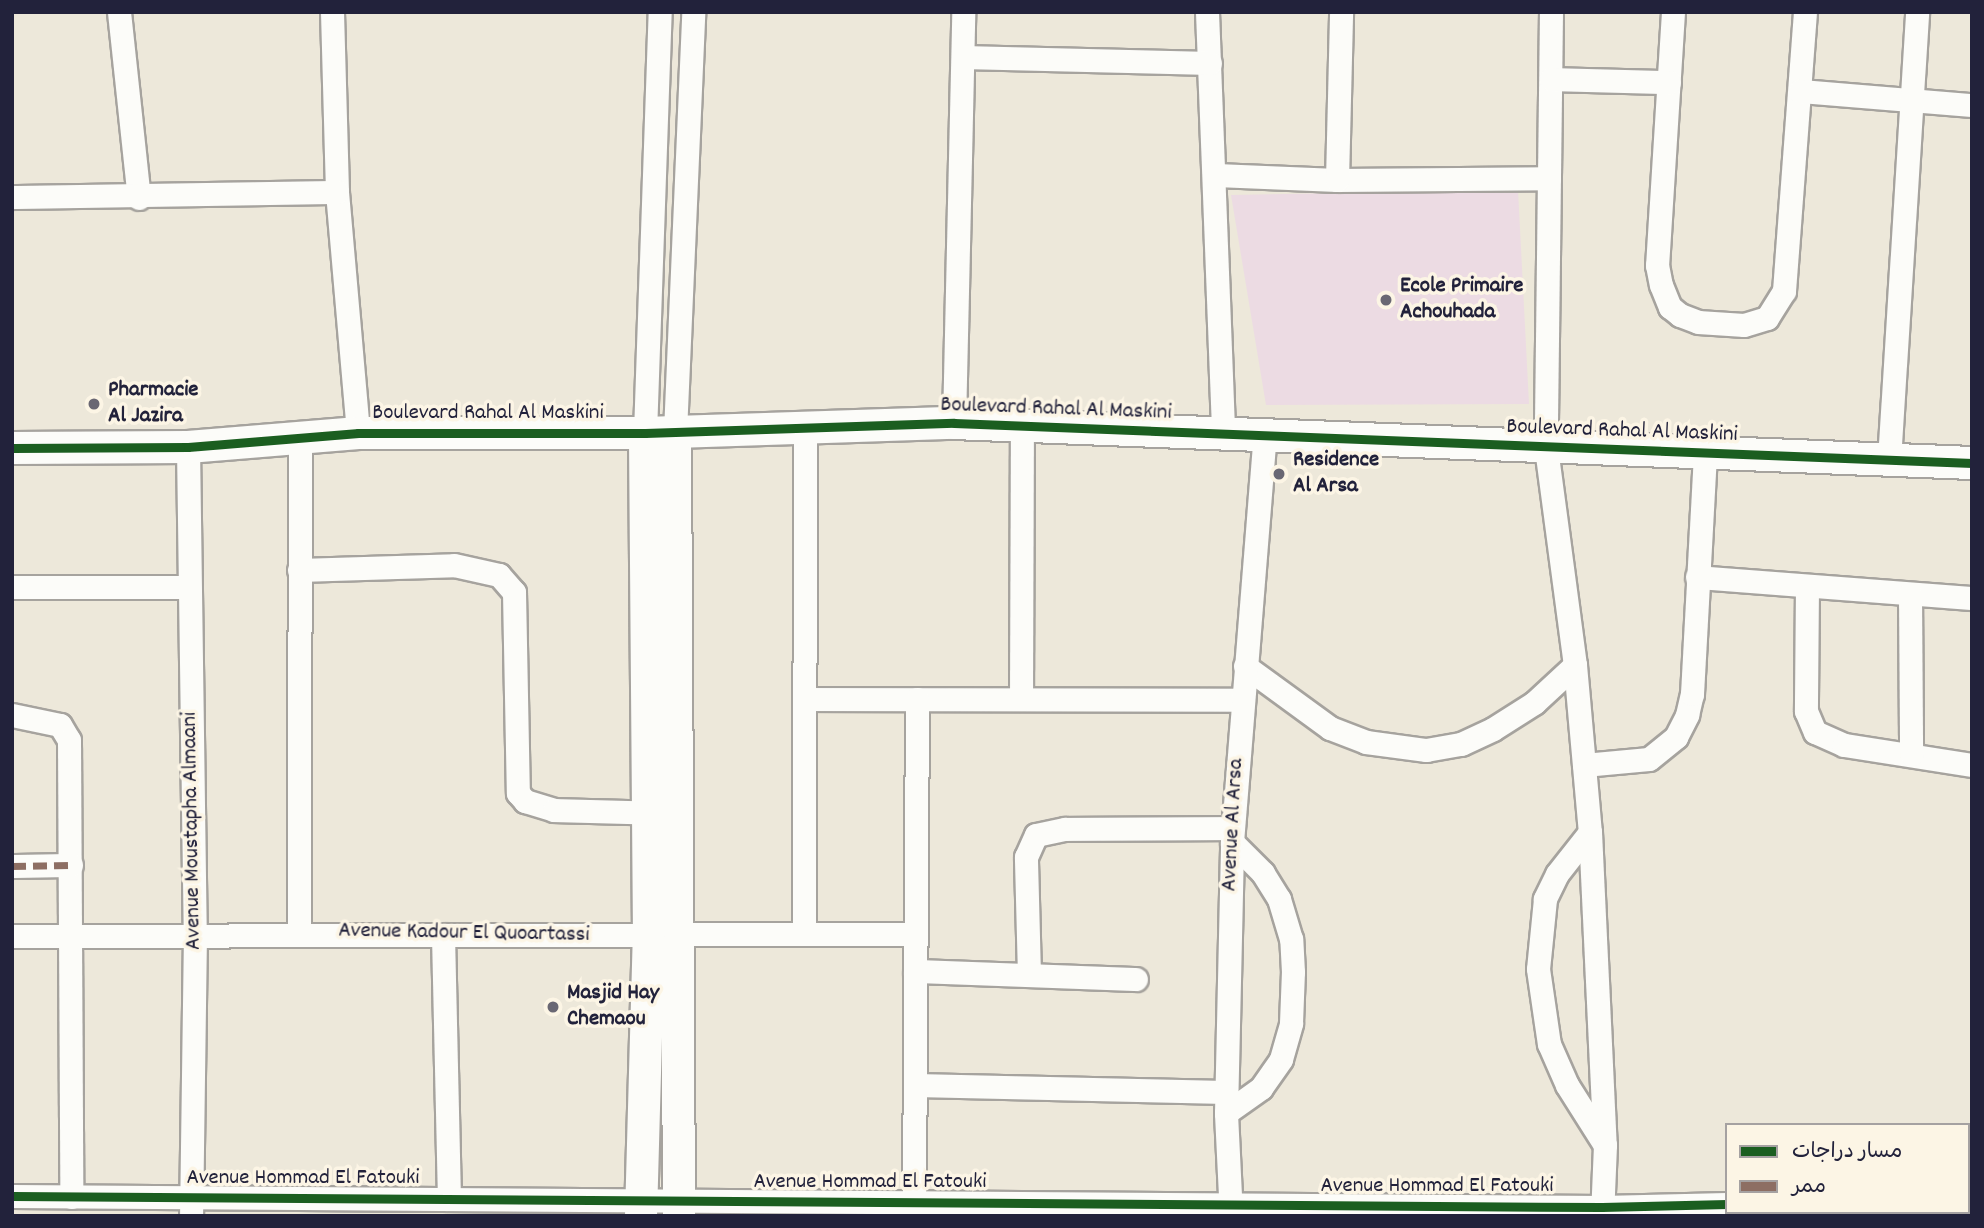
<!DOCTYPE html>
<meta charset="utf-8">
<style>
body{margin:0}
#map{position:relative;width:1984px;height:1228px;overflow:hidden;background:#ede8da;font-family:Dekko,"Playpen Sans Arabic",sans-serif}
div>[style]{position:absolute}
.built>*{inset:0;background:#ecdbe3}
.roads{filter:drop-shadow(2px 0 #a6a39e) drop-shadow(-2px 0 #a6a39e) drop-shadow(0 2px #a6a39e) drop-shadow(0 -2px #a6a39e)}
.street>*{height:23px;margin:-11.5px;padding:0 11.5px;transform-origin:11.5px;border-radius:11.5px;background:#fcfcf9}
.secondary>*{height:32px;margin:-16px;padding:0 16px;transform-origin:16px;border-radius:16px;background:#fcfcf9}
.quiet>*{height:7px;margin-top:-3.5px;transform-origin:0;background:repeating-linear-gradient(90deg,#8d6e63 0 14px,transparent 0 21px)}
.cycleway>*{height:9px;margin:-4.5px;padding:0 4.5px;transform-origin:4.5px;border-radius:4.5px;background:#1b5e20}
.dots>*{width:19px;height:19px;translate:-50% -50%;box-sizing:border-box;border:4px solid #fcf5e5;border-radius:50%}
span{translate:-50% -50%;white-space:nowrap;text-align:center;line-height:1.15;-webkit-text-stroke:7px #fcf5e5;paint-order:stroke}
.poi-label{font-size:23px;color:#22223b;font-weight:700}
.left{translate:0 -50%;text-align:left}
.street-label{font-size:23px;color:#22223b}
.frame{position:absolute;inset:0;border:14px solid #22223b;pointer-events:none}
.legend{position:absolute;left:1725px;top:1123px;width:245px;height:91px;box-sizing:border-box;background:#fcf5e5;border:2px solid #a5a1a1;margin:0;padding:9px 12px;list-style:none;font-size:21px;color:#22223b}
.legend li{display:flex;align-items:center;gap:14px;height:35px}
.legend b{width:35px;border:2px solid #a5a1a1}
</style>
<div id="map">
<div class="built">
<div style="clip-path:polygon(1518px 190px,1529px 404px,1266px 405px,1231px 195px)"></div>
</div>
<div class="roads">
<div class="street">
<div style="left:119px;top:12px;width:187px;rotate:83.9deg"></div>
<div style="left:332px;top:12px;width:180px;rotate:88.4deg"></div>
<div style="left:337px;top:192px;width:242px;rotate:85deg"></div>
<div style="left:1207px;top:12px;width:422px;rotate:87.8deg"></div>
<div style="left:1551px;top:12px;width:436px;rotate:90.7deg"></div>
<div style="left:1546px;top:448px;width:219px;rotate:82.4deg"></div>
<div style="left:1575px;top:665px;width:168px;rotate:84.9deg"></div>
<div style="left:1590px;top:832px;width:313px;rotate:87.3deg"></div>
<div style="left:1605px;top:1145px;width:71px;rotate:92.4deg"></div>
<div style="left:1673px;top:12px;width:254px;rotate:93.6deg"></div>
<div style="left:1657px;top:265px;width:20px;rotate:79deg"></div>
<div style="left:1661px;top:285px;width:24px;rotate:68deg"></div>
<div style="left:1670px;top:307px;width:13px;rotate:39deg"></div>
<div style="left:1680px;top:315px;width:19px;rotate:21deg"></div>
<div style="left:1698px;top:322px;width:46px;rotate:3.7deg"></div>
<div style="left:1744px;top:325px;width:24px;rotate:-17deg"></div>
<div style="left:1767px;top:318px;width:32px;rotate:-58deg"></div>
<div style="left:1784px;top:291px;width:280px;rotate:-85.7deg"></div>
<div style="left:963px;top:57px;width:247px;rotate:1.4deg"></div>
<div style="left:1551px;top:79px;width:118px;rotate:1.5deg"></div>
<div style="left:1800px;top:91px;width:173px;rotate:4.7deg"></div>
<div style="left:1216px;top:175px;width:121px;rotate:2.4deg"></div>
<div style="left:1337px;top:180px;width:212px;rotate:-0.5deg"></div>
<div style="left:1337px;top:180px;width:168px;rotate:-88.6deg"></div>
<div style="left:12px;top:197px;width:325px;rotate:-0.9deg"></div>
<div style="left:954px;top:423px;width:411px;rotate:-88.7deg"></div>
<div style="left:675px;top:432px;width:420px;rotate:-87.5deg"></div>
<div style="left:645px;top:433px;width:421px;rotate:-88deg"></div>
<div style="left:188px;top:447px;width:486px;rotate:89.2deg"></div>
<div style="left:195px;top:933px;width:283px;rotate:90.8deg"></div>
<div style="left:1889px;top:460px;width:449px;rotate:-86.4deg"></div>
<div style="left:299px;top:570px;width:155px;rotate:-1.8deg"></div>
<div style="left:454px;top:565px;width:46px;rotate:12.5deg"></div>
<div style="left:499px;top:575px;width:23px;rotate:49deg"></div>
<div style="left:514px;top:592px;width:201px;rotate:88.9deg"></div>
<div style="left:518px;top:793px;width:11px;rotate:49deg"></div>
<div style="left:525px;top:801px;width:30px;rotate:17deg"></div>
<div style="left:554px;top:810px;width:109px;rotate:1.6deg"></div>
<div style="left:1697px;top:577px;width:276px;rotate:4.4deg"></div>
<div style="left:1807px;top:586px;width:125px;rotate:90.5deg"></div>
<div style="left:1806px;top:711px;width:23px;rotate:67deg"></div>
<div style="left:1815px;top:732px;width:32px;rotate:24deg"></div>
<div style="left:1844px;top:745px;width:130px;rotate:8.9deg"></div>
<div style="left:12px;top:587px;width:177px"></div>
<div style="left:1910px;top:594px;width:160px;rotate:89.6deg"></div>
<div style="left:1245px;top:666px;width:105px;rotate:36.1deg"></div>
<div style="left:1330px;top:728px;width:39px;rotate:21deg"></div>
<div style="left:1366px;top:742px;width:61px;rotate:7.6deg"></div>
<div style="left:1426px;top:750px;width:36px;rotate:-10deg"></div>
<div style="left:1461px;top:744px;width:35px;rotate:-25deg"></div>
<div style="left:1493px;top:729px;width:49px;rotate:-32.4deg"></div>
<div style="left:1534px;top:703px;width:56px;rotate:-42.8deg"></div>
<div style="left:804px;top:699px;width:437px;rotate:0.1deg"></div>
<div style="left:1021px;top:699px;width:270px;rotate:-89.8deg"></div>
<div style="left:12px;top:715px;width:49px;rotate:11.8deg"></div>
<div style="left:60px;top:725px;width:17px;rotate:59deg"></div>
<div style="left:69px;top:740px;width:457px;rotate:89.7deg"></div>
<div style="left:1584px;top:765px;width:65px;rotate:-5.3deg"></div>
<div style="left:1649px;top:759px;width:35px;rotate:-39deg"></div>
<div style="left:1676px;top:737px;width:25px;rotate:-63deg"></div>
<div style="left:1687px;top:715px;width:22px;rotate:-77deg"></div>
<div style="left:1692px;top:694px;width:239px;rotate:-86.9deg"></div>
<div style="left:1590px;top:832px;width:53px;rotate:128.2deg"></div>
<div style="left:1557px;top:874px;width:28px;rotate:116deg"></div>
<div style="left:1545px;top:899px;width:70px;rotate:95.7deg"></div>
<div style="left:1538px;top:969px;width:76px;rotate:81.7deg"></div>
<div style="left:1549px;top:1044px;width:45px;rotate:66.3deg"></div>
<div style="left:1567px;top:1085px;width:71px;rotate:57.7deg"></div>
<div style="left:12px;top:866px;width:59px;rotate:-1deg"></div>
<div style="left:299px;top:933px;width:494px;rotate:-89.9deg"></div>
<div style="left:804px;top:934px;width:504px;rotate:-89.89deg"></div>
<div style="left:443px;top:935px;width:264px;rotate:88.7deg"></div>
<div style="left:12px;top:936px;width:903px;rotate:-0.13deg"></div>
<div style="left:915px;top:971px;width:221px;rotate:2.1deg"></div>
<div style="left:1029px;top:975px;width:118px;rotate:-91.5deg"></div>
<div style="left:1026px;top:857px;width:24px;rotate:-66deg"></div>
<div style="left:1036px;top:835px;width:30px;rotate:-12deg"></div>
<div style="left:1065px;top:829px;width:167px;rotate:-0.3deg"></div>
<div style="left:915px;top:1085px;width:311px;rotate:1.3deg"></div>
<div style="left:1226px;top:1113px;width:43px;rotate:-35.5deg"></div>
<div style="left:1261px;top:1088px;width:35px;rotate:-55deg"></div>
<div style="left:1281px;top:1059px;width:37px;rotate:-74deg"></div>
<div style="left:1291px;top:1023px;width:51px;rotate:-87.8deg"></div>
<div style="left:1293px;top:972px;width:33px;rotate:-93deg"></div>
<div style="left:1291px;top:939px;width:42px;rotate:-106.7deg"></div>
<div style="left:1279px;top:899px;width:31px;rotate:-122deg"></div>
<div style="left:1263px;top:873px;width:44px;rotate:-135deg"></div>
<div style="left:12px;top:1196px;width:1590px;rotate:0.4deg"></div>
<div style="left:1602px;top:1207px;width:125px;rotate:-1.4deg"></div>
<div style="left:1968px;top:1198px;width:4px"></div>
<div style="left:914px;top:1202px;width:503px;rotate:-89.66deg"></div>
<div style="left:1231px;top:1216px;width:103px;rotate:-92.8deg"></div>
<div style="left:1226px;top:1113px;width:271px;rotate:-88.7deg"></div>
<div style="left:1232px;top:842px;width:407px;rotate:-85.4deg"></div>
</div>
<div class="secondary">
<div style="left:675px;top:432px;width:784px;rotate:89.71deg"></div>
<div style="left:12px;top:448px;width:176px;rotate:-0.3deg"></div>
<div style="left:188px;top:447px;width:171px;rotate:-4.7deg"></div>
<div style="left:358px;top:433px;width:287px"></div>
<div style="left:645px;top:433px;width:309px;rotate:-1.9deg"></div>
<div style="left:954px;top:423px;width:1019px;rotate:2.25deg"></div>
<div style="left:641px;top:1216px;width:280px;rotate:-88.4deg"></div>
<div style="left:649px;top:936px;width:503px;rotate:-90.46deg"></div>
</div>
</div>
<div class="quiet">
<div style="left:12px;top:866px;width:59px;rotate:-1deg"></div>
</div>
<div class="cycleway">
<div style="left:12px;top:448px;width:176px;rotate:-0.3deg"></div>
<div style="left:188px;top:447px;width:171px;rotate:-4.7deg"></div>
<div style="left:358px;top:433px;width:287px"></div>
<div style="left:645px;top:433px;width:309px;rotate:-1.9deg"></div>
<div style="left:954px;top:423px;width:1019px;rotate:2.25deg"></div>
<div style="left:12px;top:1196px;width:1590px;rotate:0.4deg"></div>
<div style="left:1602px;top:1207px;width:125px;rotate:-1.4deg"></div>
</div>
<div class="dots">
<div style="left:1386px;top:300px;background:#696773"></div>
<div style="left:94px;top:404px;background:#696773"></div>
<div style="left:1279px;top:474px;background:#696773"></div>
<div style="left:553px;top:1007px;background:#696773"></div>
</div>
<div class="poi-label">
<span class="left" style="left:1400px;top:300px">Ecole Primaire<br>Achouhada</span>
<span class="left" style="left:108px;top:404px">Pharmacie<br>Al Jazira</span>
<span class="left" style="left:1293px;top:474px">Residence<br>Al Arsa</span>
<span class="left" style="left:567px;top:1007px">Masjid Hay<br>Chemaou</span>
</div>
<div class="street-label">
<span style="left:1056px;top:410px;rotate:2deg">Boulevard Rahal Al Maskini</span>
<span style="left:488px;top:414px">Boulevard Rahal Al Maskini</span>
<span style="left:1622px;top:432px;rotate:2deg">Boulevard Rahal Al Maskini</span>
<span style="left:1234px;top:825px;rotate:-87deg">Avenue Al Arsa</span>
<span style="left:193px;top:831px;rotate:-91deg">Avenue Moustapha Almaani</span>
<span style="left:464px;top:934px;rotate:1deg">Avenue Kadour El Quoartassi</span>
<span style="left:303px;top:1179px">Avenue Hommad El Fatouki</span>
<span style="left:870px;top:1183px">Avenue Hommad El Fatouki</span>
<span style="left:1437px;top:1187px">Avenue Hommad El Fatouki</span>
</div>
<div class="frame"></div>
<ul class="legend">
<li><b style="height:9px;background:#1b5e20"></b>مسار دراجات</li>
<li><b style="height:9px;background:#8d6e63"></b>ممر</li>
</ul>
</div>
